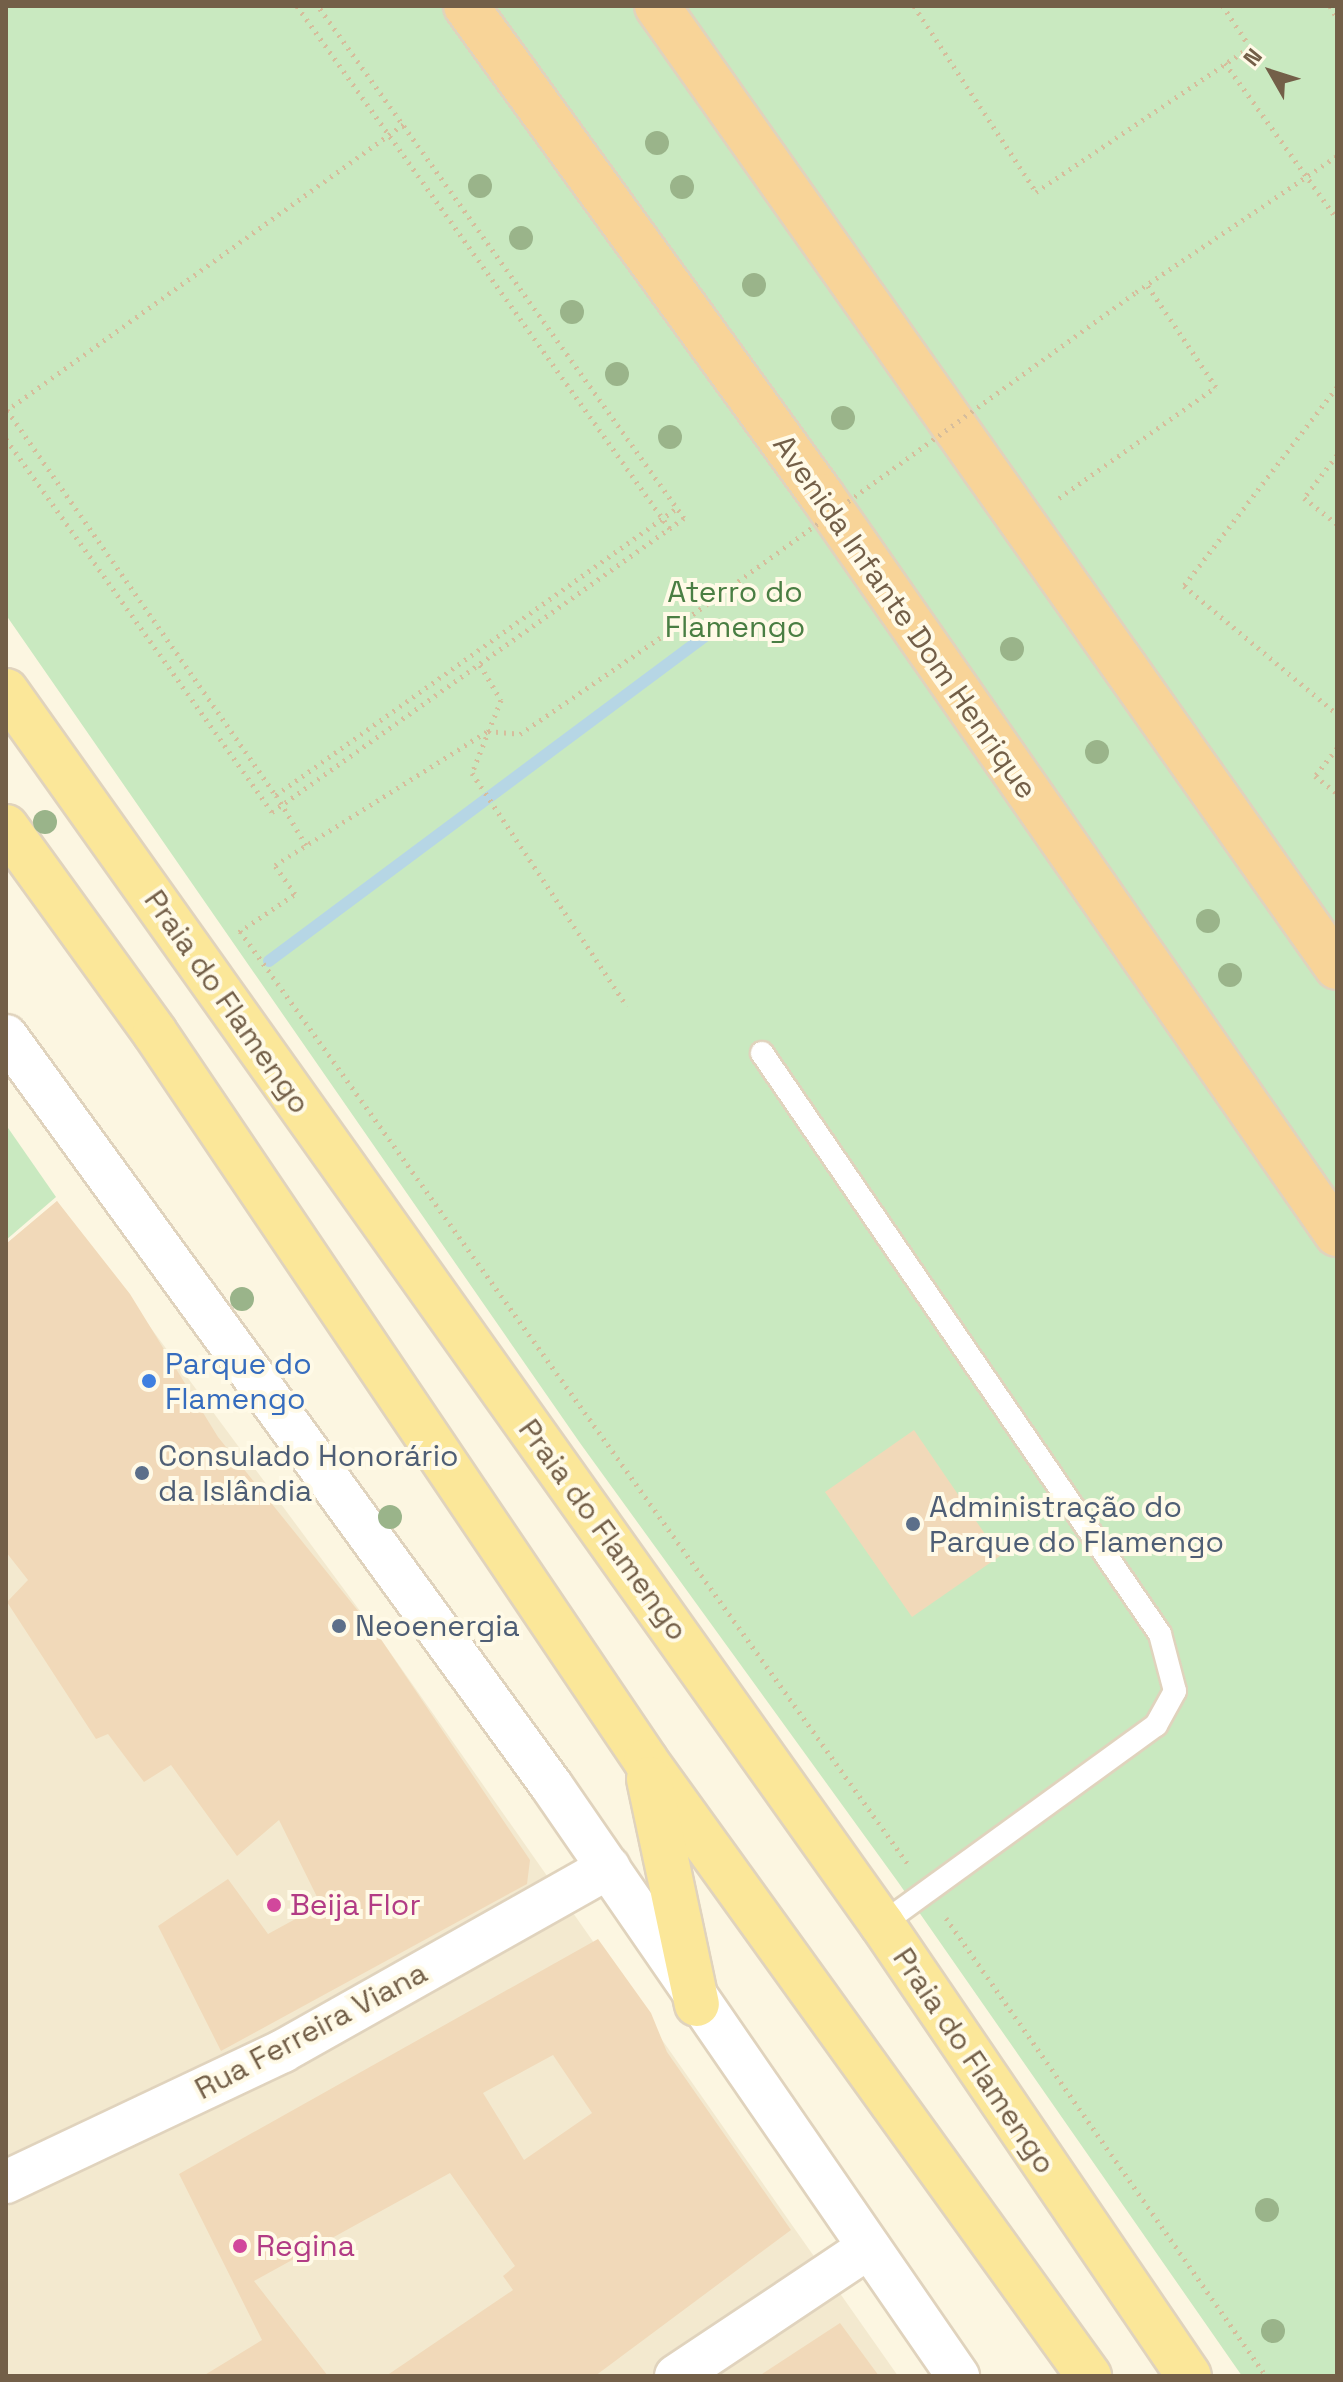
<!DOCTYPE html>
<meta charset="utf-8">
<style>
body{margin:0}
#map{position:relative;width:1343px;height:2382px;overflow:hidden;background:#fcf6e1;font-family:"Space Grotesk",sans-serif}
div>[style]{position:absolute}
.residential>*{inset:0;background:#f3e9cf}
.green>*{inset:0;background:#c9e9c0}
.stream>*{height:12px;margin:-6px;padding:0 6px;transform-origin:6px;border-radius:6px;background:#b6d6e5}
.building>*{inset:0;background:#f1d9b9}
.path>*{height:5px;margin-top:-2.5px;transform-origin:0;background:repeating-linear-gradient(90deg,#d6bd9c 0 2px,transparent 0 8px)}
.roads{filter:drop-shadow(2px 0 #e0d3bd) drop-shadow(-2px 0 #e0d3bd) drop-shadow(0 2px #e0d3bd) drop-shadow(0 -2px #e0d3bd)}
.service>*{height:22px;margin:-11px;padding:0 11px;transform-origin:11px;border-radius:11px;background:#fff}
.minor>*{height:42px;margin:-21px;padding:0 21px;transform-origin:21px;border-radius:21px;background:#fff}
.primary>*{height:44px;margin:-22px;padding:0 22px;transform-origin:22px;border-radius:22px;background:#fbe799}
.trunk>*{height:44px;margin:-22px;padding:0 22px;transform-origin:22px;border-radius:22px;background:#f8d498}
.path-bridge>*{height:5px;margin-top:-2.5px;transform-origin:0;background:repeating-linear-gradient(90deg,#d6bd9c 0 2px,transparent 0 8px)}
.trees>*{width:24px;height:24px;margin:-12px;border-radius:50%;background:#9ab48a}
.dots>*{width:22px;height:22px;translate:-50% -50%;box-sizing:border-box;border:4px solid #fffae7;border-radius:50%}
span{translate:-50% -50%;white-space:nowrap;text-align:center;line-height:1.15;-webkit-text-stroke:8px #fffae7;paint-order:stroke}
.park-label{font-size:30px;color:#4a7e43}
.street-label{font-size:30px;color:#735f48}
.shop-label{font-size:30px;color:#366cbe}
.left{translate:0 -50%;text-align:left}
.service-label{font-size:30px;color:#4e5e75}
.hotel-label{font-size:30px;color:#b23c85}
.frame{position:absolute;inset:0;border:8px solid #735f48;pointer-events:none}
.north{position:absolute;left:1231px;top:32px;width:80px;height:80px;-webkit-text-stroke:6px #fffae7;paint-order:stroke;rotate:309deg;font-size:22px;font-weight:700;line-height:32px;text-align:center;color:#735f48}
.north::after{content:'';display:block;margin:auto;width:28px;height:36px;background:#735f48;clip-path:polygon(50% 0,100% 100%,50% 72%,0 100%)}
</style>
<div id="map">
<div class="residential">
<div style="clip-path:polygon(57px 1201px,380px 1638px,898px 2376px,6px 2376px,6px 1244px)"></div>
</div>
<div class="green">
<div style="clip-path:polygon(6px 6px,1337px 6px,1337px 2376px,1242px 2376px,898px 1882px,580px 1443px,6px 615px)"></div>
<div style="clip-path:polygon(6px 1125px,56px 1197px,6px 1240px)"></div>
</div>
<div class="stream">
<div style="left:269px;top:961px;width:562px;rotate:-36.69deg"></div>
</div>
<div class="building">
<div style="clip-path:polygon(57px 1201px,130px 1294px,218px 1437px,380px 1638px,530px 1860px,527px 1884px,221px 2051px,158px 1926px,228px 1879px,268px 1934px,321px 1905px,279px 1820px,237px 1856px,171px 1765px,144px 1782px,108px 1734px,96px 1739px,7px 1602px,28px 1580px,6px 1552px,6px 1244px)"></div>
<div style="clip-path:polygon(914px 1430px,1000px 1556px,912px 1617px,825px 1492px)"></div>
<div style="clip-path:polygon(evenodd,598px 1939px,651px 2013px,667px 2052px,791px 2230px,595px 2376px,386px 2376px,513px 2290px,503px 2276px,515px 2266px,450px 2173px,254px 2281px,328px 2376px,203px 2376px,262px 2340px,179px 2174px,598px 1939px,553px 2055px,592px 2113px,524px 2160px,483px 2093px,553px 2055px)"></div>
<div style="clip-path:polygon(840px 2323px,879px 2376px,759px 2376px)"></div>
</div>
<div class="path">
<div style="left:297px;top:6px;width:642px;rotate:54.5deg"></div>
<div style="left:914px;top:6px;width:222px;rotate:56.7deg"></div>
<div style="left:1036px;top:192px;width:258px;rotate:-34.1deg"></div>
<div style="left:1250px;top:47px;width:49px;rotate:-123.4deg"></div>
<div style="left:1330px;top:6px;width:14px;rotate:60deg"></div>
<div style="left:1225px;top:63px;width:192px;rotate:54.3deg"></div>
<div style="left:1136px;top:292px;width:243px;rotate:-34.1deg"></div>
<div style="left:1337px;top:387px;width:251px;rotate:127.6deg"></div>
<div style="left:1184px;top:586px;width:199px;rotate:39.9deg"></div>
<div style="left:7px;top:410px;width:470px;rotate:55.1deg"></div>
<div style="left:6px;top:411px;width:491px;rotate:-35.8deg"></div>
<div style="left:6px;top:439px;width:458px;rotate:54.5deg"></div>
<div style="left:272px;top:812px;width:506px;rotate:-35.51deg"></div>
<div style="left:684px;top:518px;width:629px;rotate:-125.56deg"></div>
<div style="left:1337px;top:455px;width:54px;rotate:127.5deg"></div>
<div style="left:1304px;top:498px;width:42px;rotate:38.2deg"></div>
<div style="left:1059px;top:498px;width:192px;rotate:-35.3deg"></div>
<div style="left:1216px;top:387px;width:122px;rotate:-124deg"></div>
<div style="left:480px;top:665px;width:41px;rotate:59deg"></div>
<div style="left:501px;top:700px;width:79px;rotate:111.7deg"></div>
<div style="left:472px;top:773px;width:280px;rotate:56.4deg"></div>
<div style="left:1337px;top:748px;width:36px;rotate:128deg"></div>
<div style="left:1315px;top:776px;width:28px;rotate:38deg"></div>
<div style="left:306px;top:845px;width:58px;rotate:-121deg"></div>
<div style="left:276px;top:795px;width:492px;rotate:-35.6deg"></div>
<div style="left:240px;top:931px;width:1147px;rotate:54.4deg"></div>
<div style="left:239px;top:932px;width:68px;rotate:-34.2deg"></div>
<div style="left:295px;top:894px;width:35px;rotate:-125deg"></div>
<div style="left:275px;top:865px;width:252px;rotate:-32.2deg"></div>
<div style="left:488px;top:731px;width:32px;rotate:5deg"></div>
<div style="left:520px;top:734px;width:178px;rotate:-34.5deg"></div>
<div style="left:946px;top:1918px;width:559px;rotate:55.06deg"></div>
</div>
<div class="roads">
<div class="service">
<div style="left:762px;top:1053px;width:704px;rotate:55.59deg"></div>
<div style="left:1160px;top:1634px;width:59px;rotate:75.3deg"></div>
<div style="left:1175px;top:1691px;width:39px;rotate:119deg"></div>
<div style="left:1156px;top:1725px;width:339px;rotate:144deg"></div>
</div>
<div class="minor">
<div style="left:6px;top:1036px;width:926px;rotate:53.96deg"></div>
<div style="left:551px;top:1785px;width:718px;rotate:55.45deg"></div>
<div style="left:6px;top:2182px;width:306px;rotate:-25.3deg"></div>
<div style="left:283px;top:2051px;width:374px;rotate:-29.4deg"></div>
<div style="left:676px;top:2376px;width:231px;rotate:-33.7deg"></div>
</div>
<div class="primary">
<div style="left:6px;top:691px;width:1513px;rotate:54.61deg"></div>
<div style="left:882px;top:1924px;width:546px;rotate:55.82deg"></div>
<div style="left:6px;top:827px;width:254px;rotate:54.1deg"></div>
<div style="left:155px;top:1033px;width:878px;rotate:56deg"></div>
<div style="left:646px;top:1761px;width:758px;rotate:54.23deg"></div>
<div style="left:649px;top:1779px;width:230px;rotate:78deg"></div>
</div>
<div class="trunk">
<div style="left:466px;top:6px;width:606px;rotate:54deg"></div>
<div style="left:822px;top:496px;width:900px;rotate:55.09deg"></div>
<div style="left:657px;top:6px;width:1177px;rotate:54.72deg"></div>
</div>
</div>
<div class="path-bridge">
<div style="left:667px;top:633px;width:580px;rotate:-36.02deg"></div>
</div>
<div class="trees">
<div style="left:657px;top:143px"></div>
<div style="left:480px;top:186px"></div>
<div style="left:682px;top:187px"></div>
<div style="left:521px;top:238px"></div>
<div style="left:754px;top:285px"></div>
<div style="left:572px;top:312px"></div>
<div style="left:617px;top:374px"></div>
<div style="left:843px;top:418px"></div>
<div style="left:670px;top:437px"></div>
<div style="left:1012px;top:649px"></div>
<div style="left:1097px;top:752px"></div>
<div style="left:45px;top:822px"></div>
<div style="left:1208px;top:921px"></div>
<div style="left:1230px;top:975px"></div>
<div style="left:242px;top:1299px"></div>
<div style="left:390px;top:1517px"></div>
<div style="left:1267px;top:2210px"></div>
<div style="left:1273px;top:2331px"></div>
</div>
<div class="dots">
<div style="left:149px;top:1381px;background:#3f7fe0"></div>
<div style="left:142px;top:1473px;background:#5c6f8a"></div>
<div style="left:913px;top:1524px;background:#5c6f8a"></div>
<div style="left:339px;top:1626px;background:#5c6f8a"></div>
<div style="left:274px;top:1905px;background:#d1479c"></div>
<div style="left:240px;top:2246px;background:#d1479c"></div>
</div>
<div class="park-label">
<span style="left:735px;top:609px">Aterro do<br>Flamengo</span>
</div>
<div class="street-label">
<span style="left:905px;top:617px;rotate:55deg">Avenida Infante Dom Henrique</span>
<span style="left:227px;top:1002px;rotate:55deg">Praia do Flamengo</span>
<span style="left:603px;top:1530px;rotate:54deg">Praia do Flamengo</span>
<span style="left:311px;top:2031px;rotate:-28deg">Rua Ferreira Viana</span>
<span style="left:974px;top:2061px;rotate:56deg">Praia do Flamengo</span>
</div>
<div class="shop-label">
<span class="left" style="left:165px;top:1381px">Parque do<br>Flamengo</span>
</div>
<div class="service-label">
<span class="left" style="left:158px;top:1473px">Consulado Honorário<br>da Islândia</span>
<span class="left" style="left:929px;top:1524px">Administração do<br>Parque do Flamengo</span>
<span class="left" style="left:355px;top:1626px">Neoenergia</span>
</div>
<div class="hotel-label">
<span class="left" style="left:290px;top:1905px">Beija Flor</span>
<span class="left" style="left:256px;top:2246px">Regina</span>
</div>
<div class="frame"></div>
<div class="north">N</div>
</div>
